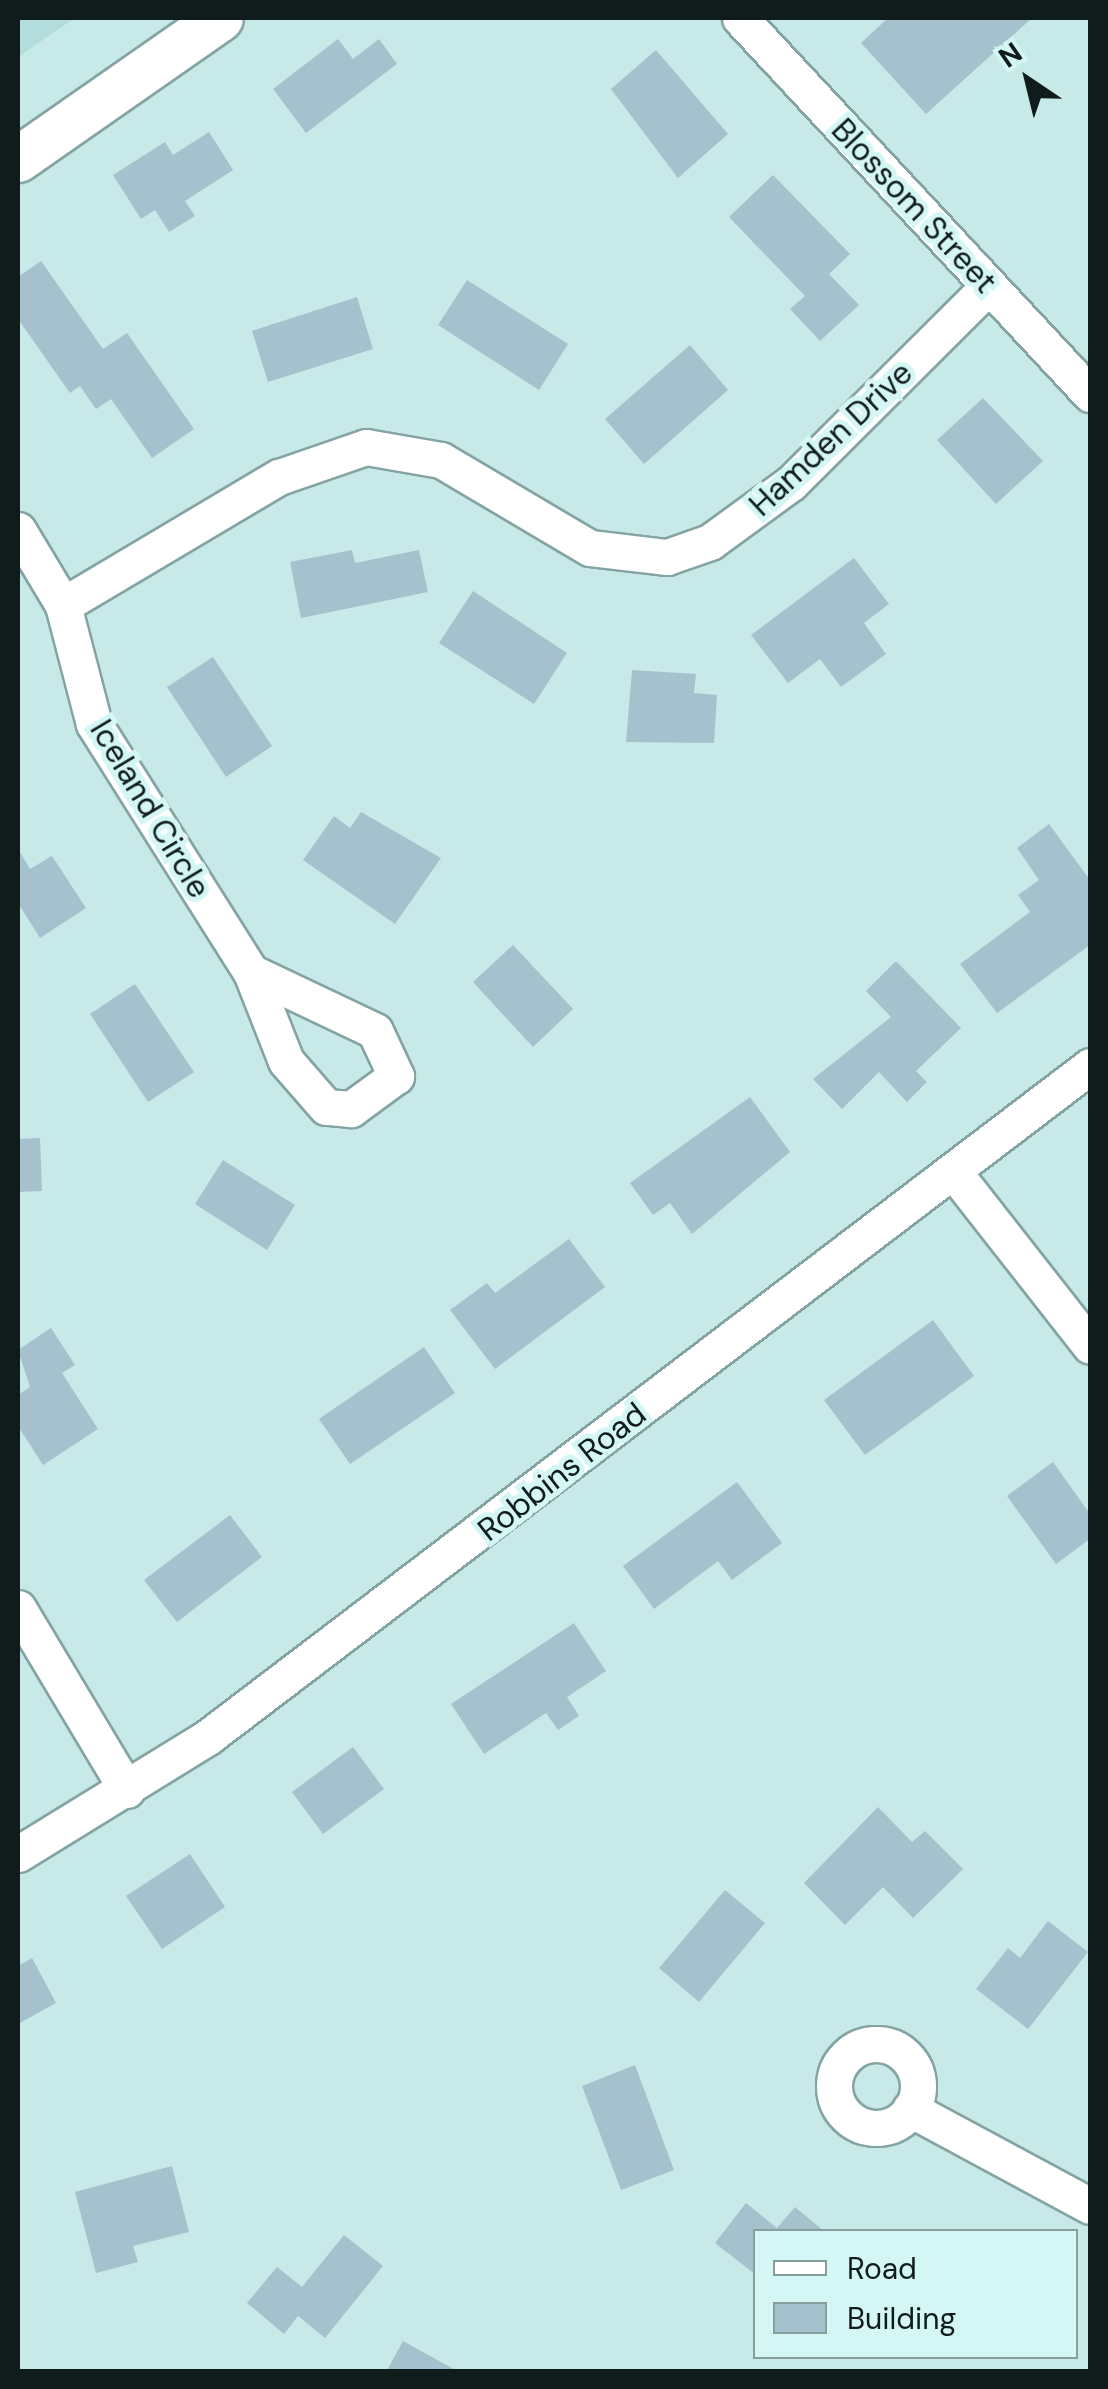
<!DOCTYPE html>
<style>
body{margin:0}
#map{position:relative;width:1108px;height:2389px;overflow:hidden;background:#c7e9e8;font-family:"DM Sans",sans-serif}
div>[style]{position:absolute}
.built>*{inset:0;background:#b3dddc}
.building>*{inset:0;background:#a5c1cd}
.roads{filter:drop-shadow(2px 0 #84a4a3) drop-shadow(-2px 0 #84a4a3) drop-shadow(0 2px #84a4a3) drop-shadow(0 -2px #84a4a3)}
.minor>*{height:35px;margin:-17.5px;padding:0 17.5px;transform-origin:17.5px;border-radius:17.5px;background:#fff}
.minor>.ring{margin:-17.5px;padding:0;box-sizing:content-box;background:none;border:35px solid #fff;border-radius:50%}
.tertiary>*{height:45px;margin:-22.5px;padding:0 22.5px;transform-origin:22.5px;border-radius:22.5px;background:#fff}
span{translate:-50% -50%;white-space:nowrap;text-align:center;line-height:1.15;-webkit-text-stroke:10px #d4f6f5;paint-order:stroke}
.street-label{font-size:32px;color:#101c1c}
.frame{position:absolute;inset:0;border:20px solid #101c1c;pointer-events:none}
.legend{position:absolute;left:753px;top:2229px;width:325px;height:130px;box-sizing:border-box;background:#d4f6f5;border:2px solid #869f9e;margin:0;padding:12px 18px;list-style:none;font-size:30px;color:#101c1c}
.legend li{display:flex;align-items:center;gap:20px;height:50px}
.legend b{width:50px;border:2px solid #869f9e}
.north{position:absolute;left:978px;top:30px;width:100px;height:100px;-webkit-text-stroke:8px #d4f6f5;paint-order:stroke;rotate:325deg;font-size:28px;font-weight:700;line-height:40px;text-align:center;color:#101c1c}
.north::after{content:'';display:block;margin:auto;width:35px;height:45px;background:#101c1c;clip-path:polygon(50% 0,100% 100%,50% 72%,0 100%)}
</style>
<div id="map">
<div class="built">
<div style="clip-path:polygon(18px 18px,75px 18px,18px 57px)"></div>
</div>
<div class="building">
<div style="clip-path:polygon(888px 18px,1032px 18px,926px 114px,861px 43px)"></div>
<div style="clip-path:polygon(338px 39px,353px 59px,379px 39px,397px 64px,306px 133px,273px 89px)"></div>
<div style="clip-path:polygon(656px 50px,728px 134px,678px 178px,611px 89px)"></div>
<div style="clip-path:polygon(209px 132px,233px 170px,185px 201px,195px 216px,169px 232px,155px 210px,141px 219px,113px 175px,165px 142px,173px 155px)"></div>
<div style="clip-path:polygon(773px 175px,850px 254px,829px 274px,859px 305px,820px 341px,790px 309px,805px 296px,729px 217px)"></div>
<div style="clip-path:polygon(41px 261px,103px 349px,127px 333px,194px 429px,152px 458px,111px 399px,96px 409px,80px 386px,70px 393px,18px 319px,18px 277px)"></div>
<div style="clip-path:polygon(467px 280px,568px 344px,539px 390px,438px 325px)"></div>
<div style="clip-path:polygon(357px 297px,373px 349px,268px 382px,252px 331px)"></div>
<div style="clip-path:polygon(690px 345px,728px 390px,644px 464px,605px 419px)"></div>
<div style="clip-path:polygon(983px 398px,1043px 461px,996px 504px,937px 440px)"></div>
<div style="clip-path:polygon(352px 550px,355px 563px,419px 550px,428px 592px,301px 618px,290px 562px)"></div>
<div style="clip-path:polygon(854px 558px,889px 604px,864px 623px,886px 654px,841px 687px,820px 659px,788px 683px,751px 635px)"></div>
<div style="clip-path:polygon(473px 591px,567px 653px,534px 704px,439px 643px)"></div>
<div style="clip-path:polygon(213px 657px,272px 746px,226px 777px,167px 687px)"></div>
<div style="clip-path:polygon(632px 670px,696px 674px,694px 693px,717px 695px,714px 743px,626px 742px)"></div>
<div style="clip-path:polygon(361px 812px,441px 858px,395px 924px,303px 860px,334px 816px,350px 828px)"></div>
<div style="clip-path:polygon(1049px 824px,1090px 880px,1090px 945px,997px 1013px,960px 964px,1030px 912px,1018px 895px,1039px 880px,1017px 848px)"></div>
<div style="clip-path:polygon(18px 849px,30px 869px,52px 856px,86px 908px,40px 938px,18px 903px)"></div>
<div style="clip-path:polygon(513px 945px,573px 1009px,533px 1047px,473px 982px)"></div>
<div style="clip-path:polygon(896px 961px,961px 1028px,916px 1071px,927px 1082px,907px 1102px,879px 1072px,842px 1109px,813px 1079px,891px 1017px,866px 991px)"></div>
<div style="clip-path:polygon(135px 984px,194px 1072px,148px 1102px,90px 1014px)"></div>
<div style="clip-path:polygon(750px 1097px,790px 1152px,692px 1234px,670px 1203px,653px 1215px,630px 1183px)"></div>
<div style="clip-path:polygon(40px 1138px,42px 1191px,18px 1192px,18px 1139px)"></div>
<div style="clip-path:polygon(223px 1160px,295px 1205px,267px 1250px,195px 1204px)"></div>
<div style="clip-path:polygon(569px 1239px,605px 1287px,495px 1369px,450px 1310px,487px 1283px,495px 1293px)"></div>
<div style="clip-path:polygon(933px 1320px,974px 1376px,865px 1455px,824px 1400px)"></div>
<div style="clip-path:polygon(51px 1328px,75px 1365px,62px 1373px,98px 1429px,43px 1465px,18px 1426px,18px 1395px,30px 1387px,18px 1350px)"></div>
<div style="clip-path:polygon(424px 1347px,455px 1393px,350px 1464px,319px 1419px)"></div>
<div style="clip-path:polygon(1053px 1462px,1090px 1514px,1090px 1539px,1056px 1564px,1007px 1496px)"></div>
<div style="clip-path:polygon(737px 1482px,782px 1543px,732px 1580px,718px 1561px,654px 1609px,623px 1566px)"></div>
<div style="clip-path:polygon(230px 1515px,262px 1557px,177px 1622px,144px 1580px)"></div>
<div style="clip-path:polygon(574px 1623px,606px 1671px,567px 1697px,579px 1716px,558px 1730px,546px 1713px,484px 1754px,451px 1704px)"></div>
<div style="clip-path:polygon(353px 1747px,384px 1789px,323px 1834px,292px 1792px)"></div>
<div style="clip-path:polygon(878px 1807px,912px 1842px,925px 1831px,963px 1869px,913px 1918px,883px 1887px,845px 1925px,804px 1883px)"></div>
<div style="clip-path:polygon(190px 1854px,225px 1907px,162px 1949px,126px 1896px)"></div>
<div style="clip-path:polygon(725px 1890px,765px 1923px,699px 2002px,659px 1968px)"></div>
<div style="clip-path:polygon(1048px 1921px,1088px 1952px,1028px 2029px,976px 1989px,1008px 1948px,1020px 1958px)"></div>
<div style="clip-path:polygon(32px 1958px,56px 2003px,18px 2024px,18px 1966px)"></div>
<div style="clip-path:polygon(635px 2065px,674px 2170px,621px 2190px,582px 2086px)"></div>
<div style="clip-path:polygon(172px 2166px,189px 2232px,133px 2246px,138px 2262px,96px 2273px,75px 2192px)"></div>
<div style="clip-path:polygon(746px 2203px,777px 2228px,795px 2207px,825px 2232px,756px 2232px,756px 2275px,715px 2243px)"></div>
<div style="clip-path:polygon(344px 2235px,383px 2266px,325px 2338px,298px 2316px,284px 2334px,247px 2303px,277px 2267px,302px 2287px)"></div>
<div style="clip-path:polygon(403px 2341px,459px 2372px,386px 2372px)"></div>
</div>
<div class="roads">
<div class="minor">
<div style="left:740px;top:18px;width:514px;rotate:47.05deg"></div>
<div style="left:18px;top:530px;width:87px;rotate:59deg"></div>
<div style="left:63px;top:605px;width:123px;rotate:75.4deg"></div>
<div style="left:94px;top:724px;width:294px;rotate:57.7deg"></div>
<div style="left:63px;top:605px;width:251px;rotate:-30.7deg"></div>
<div style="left:279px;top:477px;width:92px;rotate:-19deg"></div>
<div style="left:366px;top:447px;width:76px;rotate:9.8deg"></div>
<div style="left:441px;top:460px;width:173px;rotate:30.6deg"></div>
<div style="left:590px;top:548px;width:78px;rotate:6.7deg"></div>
<div style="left:667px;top:557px;width:46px;rotate:-19.2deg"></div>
<div style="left:710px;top:542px;width:100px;rotate:-36.1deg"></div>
<div style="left:791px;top:483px;width:278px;rotate:-44.9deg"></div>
<div style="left:251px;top:972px;width:137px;rotate:25.4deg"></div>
<div style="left:375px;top:1031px;width:50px;rotate:65deg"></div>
<div style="left:396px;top:1076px;width:56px;rotate:143.7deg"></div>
<div style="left:351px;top:1109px;width:25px;rotate:-175deg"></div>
<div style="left:326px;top:1107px;width:61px;rotate:-131deg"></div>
<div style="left:286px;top:1061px;width:96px;rotate:-111.5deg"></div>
<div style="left:953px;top:1171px;width:222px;rotate:51.9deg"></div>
<div style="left:18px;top:1608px;width:212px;rotate:59.1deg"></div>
<div style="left:18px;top:1854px;width:223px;rotate:-31.6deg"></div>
<div style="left:208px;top:1737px;width:1108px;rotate:-37.26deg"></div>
<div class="ring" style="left:834px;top:2044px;width:49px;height:49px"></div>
<div style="left:910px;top:2109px;width:204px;rotate:28.3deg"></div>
</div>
<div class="tertiary">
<div style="left:18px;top:159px;width:246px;rotate:-34.9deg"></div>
</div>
</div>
<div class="street-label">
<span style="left:914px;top:206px;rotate:47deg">Blossom Street</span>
<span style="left:831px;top:439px;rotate:-43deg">Hamden Drive</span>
<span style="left:150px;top:809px;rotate:59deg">Iceland Circle</span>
<span style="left:562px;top:1472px;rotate:-38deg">Robbins Road</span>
</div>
<div class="frame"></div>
<ul class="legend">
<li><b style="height:12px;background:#fff"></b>Road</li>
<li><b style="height:28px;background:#a5c1cd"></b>Building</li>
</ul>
<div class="north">N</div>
</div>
